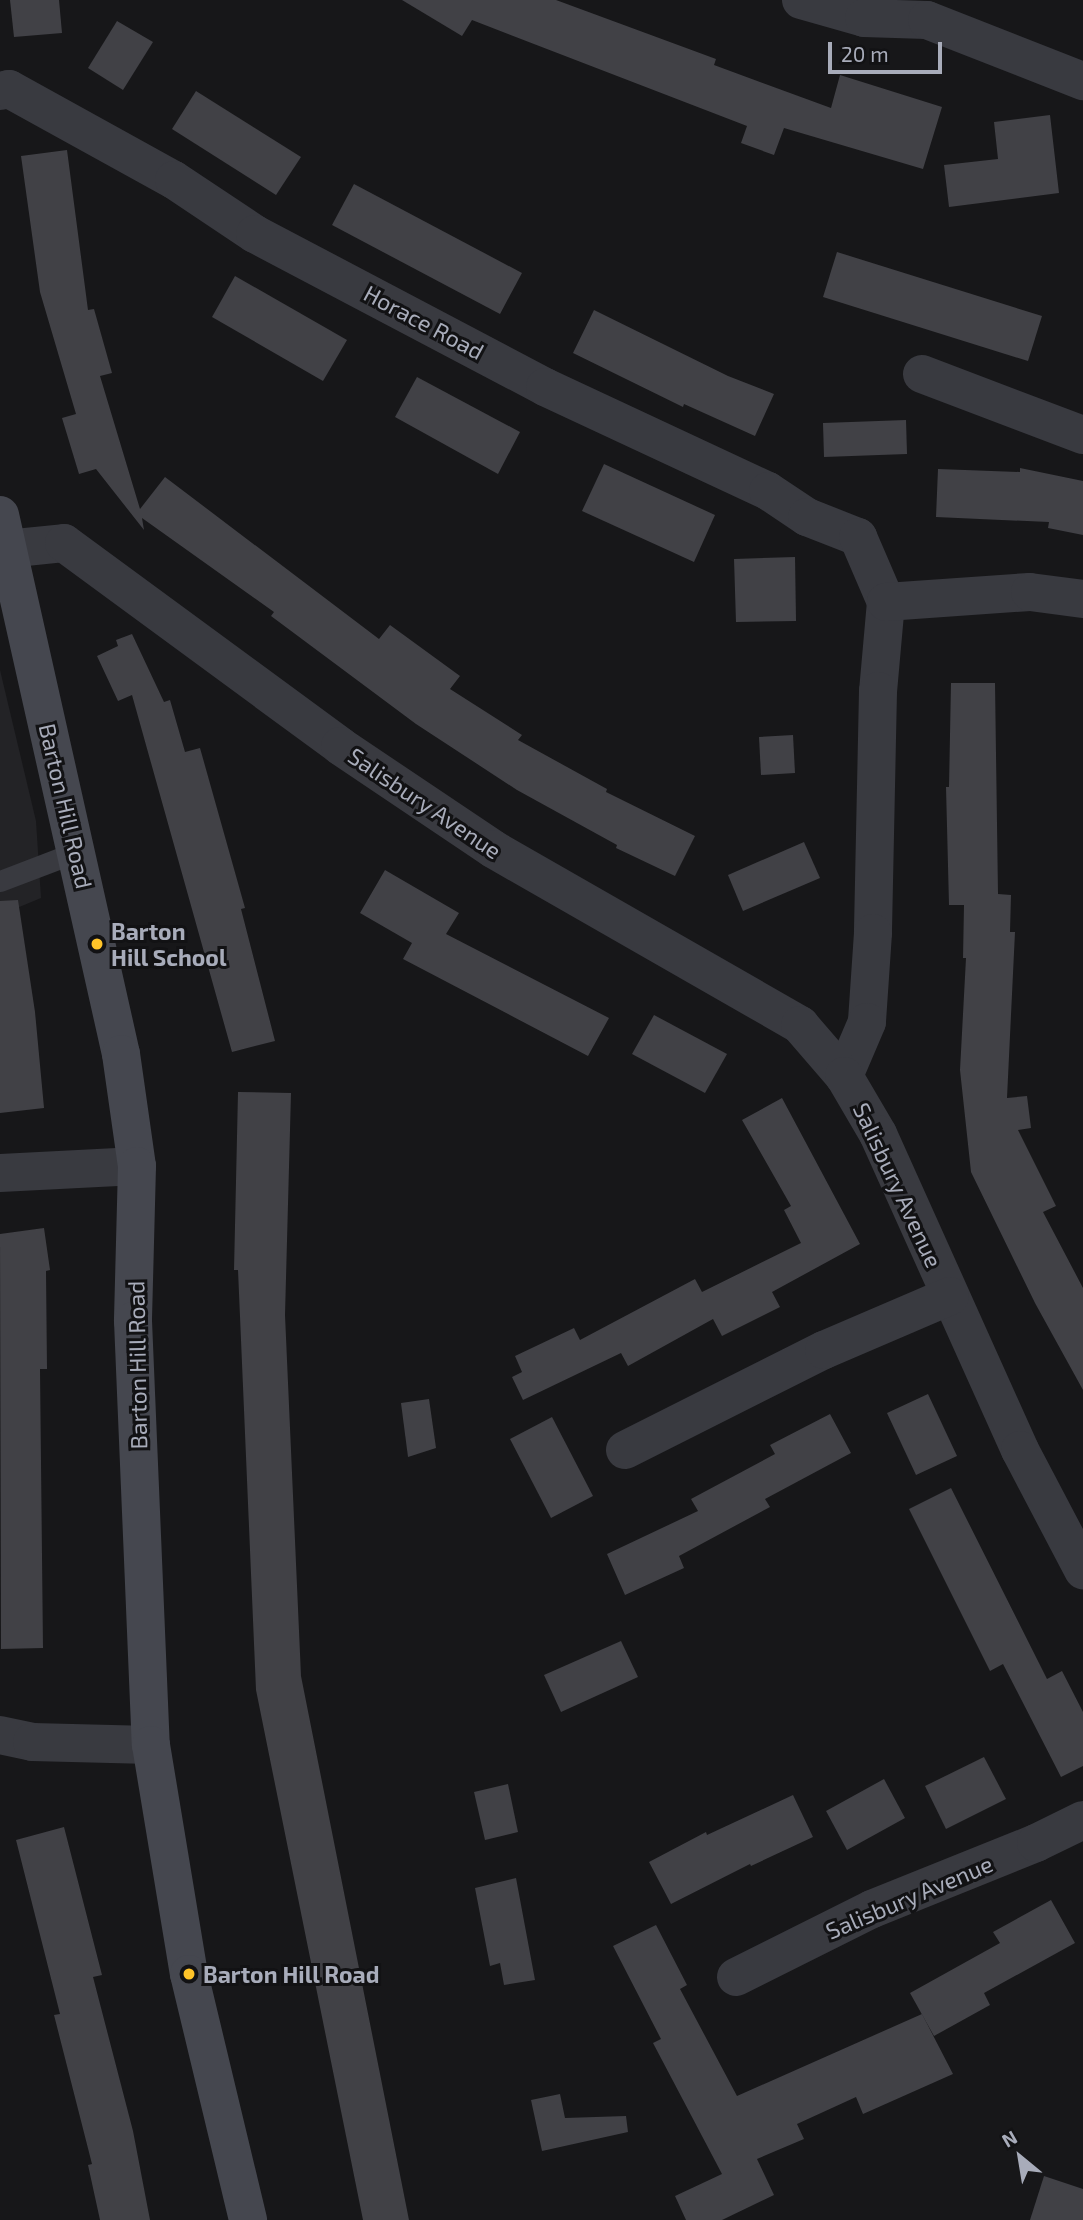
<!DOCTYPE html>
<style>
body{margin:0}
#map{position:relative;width:1083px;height:2220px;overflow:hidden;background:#171719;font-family:"Exo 2",sans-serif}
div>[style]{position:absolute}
.built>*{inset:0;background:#232326}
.building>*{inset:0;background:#414146}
.lane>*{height:21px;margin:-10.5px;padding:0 10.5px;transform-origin:10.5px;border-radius:10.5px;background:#393a40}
.street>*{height:38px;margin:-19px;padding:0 19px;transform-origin:19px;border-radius:19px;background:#393a40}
.secondary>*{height:38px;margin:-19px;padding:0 19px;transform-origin:19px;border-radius:19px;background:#45474f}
.dots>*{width:19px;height:19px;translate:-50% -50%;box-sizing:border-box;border:4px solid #121214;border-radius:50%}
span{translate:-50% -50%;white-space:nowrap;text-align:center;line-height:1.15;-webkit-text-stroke:6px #121214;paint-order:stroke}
.street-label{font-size:23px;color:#a8acba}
.poi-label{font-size:23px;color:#a8acba;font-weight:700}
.left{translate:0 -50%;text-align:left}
.north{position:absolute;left:985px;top:2122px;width:70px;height:70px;-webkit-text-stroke:5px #121214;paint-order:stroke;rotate:330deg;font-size:19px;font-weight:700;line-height:28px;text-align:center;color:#a8acba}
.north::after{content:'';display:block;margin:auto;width:24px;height:32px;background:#a8acba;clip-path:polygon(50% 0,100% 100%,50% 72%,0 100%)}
.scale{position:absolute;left:828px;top:42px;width:114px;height:32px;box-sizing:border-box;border:4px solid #a8acba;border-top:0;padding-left:9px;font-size:21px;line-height:24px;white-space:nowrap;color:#a8acba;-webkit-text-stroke:5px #121214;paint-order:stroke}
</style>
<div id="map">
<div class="built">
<div style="clip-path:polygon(0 670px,36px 821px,41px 898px,0 915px)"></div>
</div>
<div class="building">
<div style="clip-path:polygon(10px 0,59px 0,62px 33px,14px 37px)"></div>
<div style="clip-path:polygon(402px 0,556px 0,716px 59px,714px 65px,831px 108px,840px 75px,942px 107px,923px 169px,784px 128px,774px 155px,741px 143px,747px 126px,472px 20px,462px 36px)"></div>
<div style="clip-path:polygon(117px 21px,153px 42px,123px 90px,88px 68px)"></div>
<div style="clip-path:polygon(196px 91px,301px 157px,276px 195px,172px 129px)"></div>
<div style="clip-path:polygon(1050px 115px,1059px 193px,949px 207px,944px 165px,998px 159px,994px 122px)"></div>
<div style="clip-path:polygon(67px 150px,88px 310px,94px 309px,112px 373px,100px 376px,140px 509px,165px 477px,379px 639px,390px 625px,460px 676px,450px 689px,522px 735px,518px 740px,607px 789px,606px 792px,695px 836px,675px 876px,616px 848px,617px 845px,517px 790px,416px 724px,271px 616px,274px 612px,142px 518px,144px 530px,96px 469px,79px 474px,62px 418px,76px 414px,40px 292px,21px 156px)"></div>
<div style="clip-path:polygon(354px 184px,522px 273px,500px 314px,332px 225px)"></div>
<div style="clip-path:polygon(837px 252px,1042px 316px,1028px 361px,823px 297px)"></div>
<div style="clip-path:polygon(235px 276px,347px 340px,323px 381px,212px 317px)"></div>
<div style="clip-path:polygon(594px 310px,728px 376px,774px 394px,755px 436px,684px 404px,683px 407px,573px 353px)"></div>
<div style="clip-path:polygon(417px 377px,520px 432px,498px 474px,395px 417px)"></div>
<div style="clip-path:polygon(906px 420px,907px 454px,824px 457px,823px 423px)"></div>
<div style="clip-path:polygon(604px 464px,715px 515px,694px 562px,582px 511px)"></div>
<div style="clip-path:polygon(1020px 468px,1083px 481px,1083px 535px,1048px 528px,1049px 522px,936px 517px,938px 469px,1020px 472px)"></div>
<div style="clip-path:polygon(795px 557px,796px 621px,736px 622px,734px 559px)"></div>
<div style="clip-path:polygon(132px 634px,164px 702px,170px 700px,185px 752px,200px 748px,245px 908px,241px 909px,275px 1041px,232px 1052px,132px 695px,118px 701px,97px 656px,118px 646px,116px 640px)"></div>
<div style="clip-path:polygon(951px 683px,995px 683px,998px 894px,1011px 895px,1010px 932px,1015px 932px,1007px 1098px,1027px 1096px,1031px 1128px,1018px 1130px,1056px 1206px,1043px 1212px,1083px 1288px,1083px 1390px,1035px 1303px,971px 1172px,960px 1070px,966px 958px,963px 958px,964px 905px,949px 905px,946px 787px,949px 787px)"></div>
<div style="clip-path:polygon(793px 735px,795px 773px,761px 775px,759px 737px)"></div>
<div style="clip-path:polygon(804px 842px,820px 878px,743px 911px,728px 875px)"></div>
<div style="clip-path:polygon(385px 870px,459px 913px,446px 934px,609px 1018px,588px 1056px,403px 959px,412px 943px,360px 913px)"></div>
<div style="clip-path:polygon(18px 900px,35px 1012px,44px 1108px,0 1113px,0 901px)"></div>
<div style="clip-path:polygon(654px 1015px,727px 1054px,705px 1093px,632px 1054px)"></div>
<div style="clip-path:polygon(238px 1092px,291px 1093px,285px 1315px,301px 1676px,409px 2220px,363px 2220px,256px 1690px,238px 1270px,234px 1270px)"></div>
<div style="clip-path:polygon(782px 1098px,860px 1244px,772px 1292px,780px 1307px,722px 1336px,713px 1319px,628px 1366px,621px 1353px,523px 1400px,512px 1377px,522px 1372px,515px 1356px,574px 1328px,580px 1340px,695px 1279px,702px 1292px,801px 1243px,784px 1210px,791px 1206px,742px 1120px)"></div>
<div style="clip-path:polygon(44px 1228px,50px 1270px,46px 1271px,47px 1369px,40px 1369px,43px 1648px,1px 1649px,0 1234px)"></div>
<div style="clip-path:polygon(928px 1394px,957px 1456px,916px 1475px,887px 1413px)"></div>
<div style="clip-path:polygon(429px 1399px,436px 1448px,408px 1457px,401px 1403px)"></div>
<div style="clip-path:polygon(830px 1414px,851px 1453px,765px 1499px,770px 1507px,679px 1556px,684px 1568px,625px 1595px,607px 1554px,698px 1511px,691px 1499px,775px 1454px,770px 1445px)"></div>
<div style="clip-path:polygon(552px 1417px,593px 1496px,551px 1518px,510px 1439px)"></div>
<div style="clip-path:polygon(951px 1488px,1047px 1679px,1062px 1671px,1083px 1712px,1083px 1766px,1061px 1777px,1003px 1664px,990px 1671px,909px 1509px)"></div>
<div style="clip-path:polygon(621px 1641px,638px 1677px,561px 1712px,544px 1675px)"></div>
<div style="clip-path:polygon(984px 1757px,1006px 1799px,946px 1829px,925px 1786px)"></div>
<div style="clip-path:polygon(884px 1779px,905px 1818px,847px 1850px,826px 1811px)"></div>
<div style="clip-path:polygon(508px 1784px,518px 1832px,485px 1840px,474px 1792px)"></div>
<div style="clip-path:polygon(793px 1795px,813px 1837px,751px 1866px,750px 1864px,671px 1904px,649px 1862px,706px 1832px,707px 1835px)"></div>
<div style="clip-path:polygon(64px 1827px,102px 1975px,93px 1977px,133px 2131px,150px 2220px,100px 2220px,88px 2165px,92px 2164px,54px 2015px,60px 2014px,16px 1840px)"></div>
<div style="clip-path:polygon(516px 1878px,535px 1980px,504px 1985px,500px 1963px,490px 1966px,475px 1888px)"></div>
<div style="clip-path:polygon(1051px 1900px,1075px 1943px,984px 1993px,990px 2005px,934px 2036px,910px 1993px,1000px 1943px,993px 1932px)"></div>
<div style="clip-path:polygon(656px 1925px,687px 1985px,680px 1989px,737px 2096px,922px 2014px,953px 2074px,863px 2114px,856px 2097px,797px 2124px,804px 2139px,757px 2159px,774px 2195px,722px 2220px,686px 2220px,675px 2196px,722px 2174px,653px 2043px,661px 2039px,613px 1946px)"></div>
<div style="clip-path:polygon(560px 2094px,565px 2118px,626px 2116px,628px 2132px,542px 2151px,531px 2100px)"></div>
<div style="clip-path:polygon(1044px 2176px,1083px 2189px,1083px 2220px,1030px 2220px)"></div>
</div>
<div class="lane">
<div style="left:0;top:881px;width:81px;rotate:-20.9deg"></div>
</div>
<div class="street">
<div style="left:801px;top:0;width:66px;rotate:15.9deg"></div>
<div style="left:864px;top:18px;width:63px;rotate:1.8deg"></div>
<div style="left:927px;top:20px;width:168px;rotate:21.4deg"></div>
<div style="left:0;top:91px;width:9px;rotate:-13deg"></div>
<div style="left:9px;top:89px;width:188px;rotate:28.9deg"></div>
<div style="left:174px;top:180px;width:97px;rotate:33.7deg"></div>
<div style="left:255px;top:234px;width:328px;rotate:27.8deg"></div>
<div style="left:545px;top:387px;width:246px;rotate:25deg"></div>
<div style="left:768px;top:491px;width:47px;rotate:33.7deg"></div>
<div style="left:807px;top:517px;width:55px;rotate:21.4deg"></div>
<div style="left:858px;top:537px;width:71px;rotate:66.7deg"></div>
<div style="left:886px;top:602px;width:89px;rotate:95.1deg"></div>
<div style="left:878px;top:691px;width:242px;rotate:91.2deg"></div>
<div style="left:873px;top:933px;width:89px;rotate:93.9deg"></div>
<div style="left:867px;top:1022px;width:59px;rotate:113.1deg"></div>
<div style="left:922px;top:374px;width:172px;rotate:20.8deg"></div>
<div style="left:6px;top:549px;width:58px;rotate:-5.9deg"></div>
<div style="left:64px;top:543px;width:343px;rotate:36.3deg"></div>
<div style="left:340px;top:746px;width:184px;rotate:33.9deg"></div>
<div style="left:493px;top:849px;width:354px;rotate:29.8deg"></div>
<div style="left:800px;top:1025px;width:67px;rotate:49.2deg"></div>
<div style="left:844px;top:1076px;width:67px;rotate:59.6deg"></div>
<div style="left:878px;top:1134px;width:346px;rotate:65.8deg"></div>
<div style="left:1020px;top:1450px;width:136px;rotate:62.3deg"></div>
<div style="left:886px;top:602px;width:144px;rotate:-4deg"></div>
<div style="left:1030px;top:592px;width:53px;rotate:7.5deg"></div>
<div style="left:0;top:1173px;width:137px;rotate:-2.9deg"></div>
<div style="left:625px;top:1450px;width:223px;rotate:-26.7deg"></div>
<div style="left:824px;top:1350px;width:137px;rotate:-23.2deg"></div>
<div style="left:0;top:1735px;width:33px;rotate:12deg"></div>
<div style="left:32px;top:1742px;width:119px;rotate:1.4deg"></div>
<div style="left:736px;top:1977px;width:152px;rotate:-26.6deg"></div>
<div style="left:872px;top:1909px;width:177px;rotate:-21.9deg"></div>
<div style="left:1036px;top:1843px;width:52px;rotate:-26.1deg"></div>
</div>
<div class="secondary">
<div style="left:0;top:515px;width:552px;rotate:77.35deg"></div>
<div style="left:121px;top:1054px;width:113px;rotate:81.9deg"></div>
<div style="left:137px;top:1166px;width:155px;rotate:91.5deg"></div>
<div style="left:133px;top:1321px;width:424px;rotate:87.6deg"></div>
<div style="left:151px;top:1745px;width:232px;rotate:80.6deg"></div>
<div style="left:189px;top:1974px;width:253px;rotate:76.5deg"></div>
</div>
<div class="dots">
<div style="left:97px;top:944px;background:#ffc429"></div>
<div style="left:189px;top:1974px;background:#ffc429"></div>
</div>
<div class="street-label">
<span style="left:424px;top:322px;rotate:28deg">Horace Road</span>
<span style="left:425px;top:803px;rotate:34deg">Salisbury Avenue</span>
<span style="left:66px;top:806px;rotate:77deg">Barton Hill Road</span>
<span style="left:898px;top:1185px;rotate:65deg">Salisbury Avenue</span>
<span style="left:137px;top:1365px;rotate:-91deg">Barton Hill Road</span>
<span style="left:909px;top:1897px;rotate:-23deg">Salisbury Avenue</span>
</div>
<div class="poi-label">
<span class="left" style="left:111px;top:944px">Barton<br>Hill School</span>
<span class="left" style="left:203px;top:1974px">Barton Hill Road</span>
</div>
<div class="north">N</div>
<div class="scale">20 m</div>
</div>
